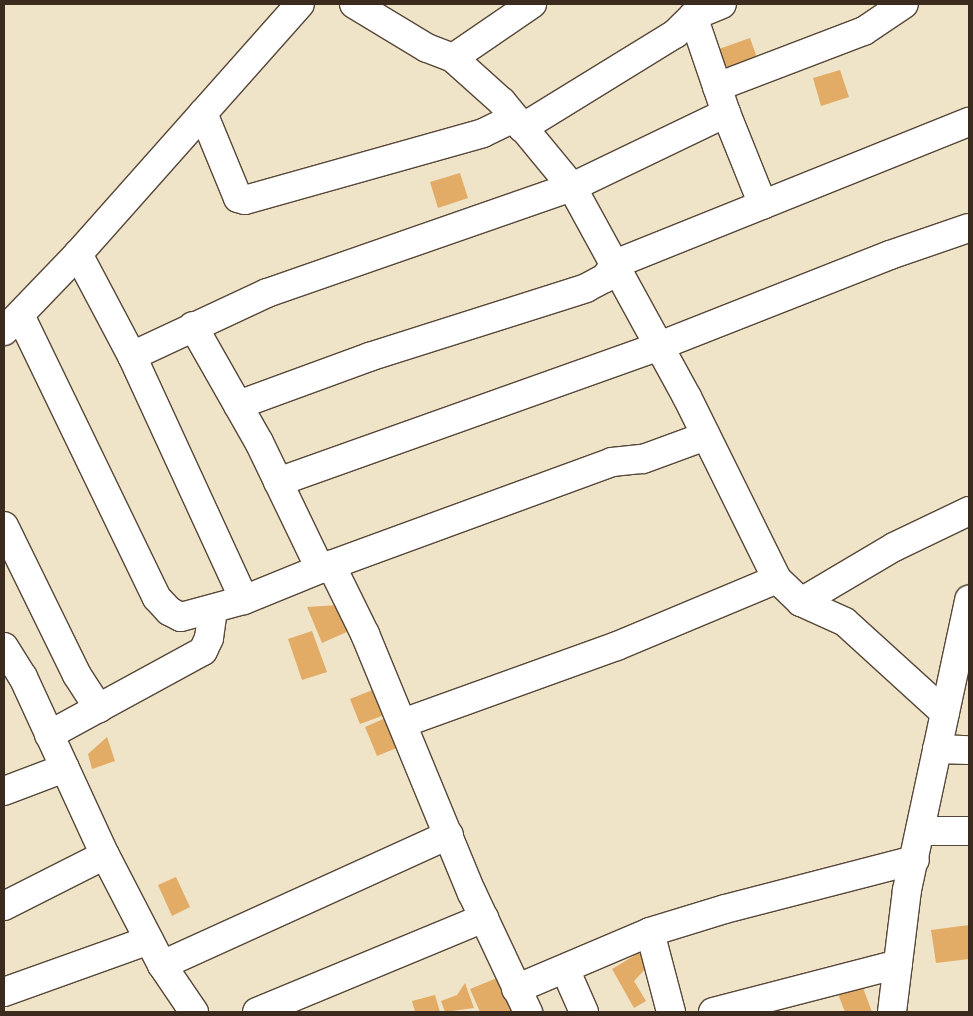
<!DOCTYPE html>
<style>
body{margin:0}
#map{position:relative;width:973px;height:1016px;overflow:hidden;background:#efe4c8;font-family:Mynerve,sans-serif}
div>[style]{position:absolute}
.building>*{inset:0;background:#e2ac66}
.roads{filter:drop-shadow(1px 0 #564638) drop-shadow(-1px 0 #564638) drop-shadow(0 1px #564638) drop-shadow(0 -1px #564638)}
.minor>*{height:28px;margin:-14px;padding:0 14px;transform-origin:14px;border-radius:14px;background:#fff}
span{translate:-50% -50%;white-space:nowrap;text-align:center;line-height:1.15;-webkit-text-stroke:4.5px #fff;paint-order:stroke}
.frame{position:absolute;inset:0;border:5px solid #3b2a1e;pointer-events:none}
</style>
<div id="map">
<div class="building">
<div style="clip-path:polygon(750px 38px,760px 66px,726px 78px,716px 50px)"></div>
<div style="clip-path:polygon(840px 70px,849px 97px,821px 106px,813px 78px)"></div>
<div style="clip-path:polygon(460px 173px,468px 198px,438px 208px,430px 182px)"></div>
<div style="clip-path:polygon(338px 605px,349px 631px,322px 643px,307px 607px)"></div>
<div style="clip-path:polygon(312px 631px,327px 672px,302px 680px,288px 639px)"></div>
<div style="clip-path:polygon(380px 687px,390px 713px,360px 724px,350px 699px)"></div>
<div style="clip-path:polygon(392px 715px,404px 745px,377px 756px,365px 727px)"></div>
<div style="clip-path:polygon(107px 737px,115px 761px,92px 769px,88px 754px)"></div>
<div style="clip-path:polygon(176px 877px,190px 907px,172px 916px,158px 885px)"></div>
<div style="clip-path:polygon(969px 925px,969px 959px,936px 963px,931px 930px)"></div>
<div style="clip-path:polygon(642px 951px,650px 964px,634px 981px,646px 1001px,634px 1008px,612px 969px)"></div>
<div style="clip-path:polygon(502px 976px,517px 1012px,480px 1012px,470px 989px)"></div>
<div style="clip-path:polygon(465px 983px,474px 1008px,445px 1012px,441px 1001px,457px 995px)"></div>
<div style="clip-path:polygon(862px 985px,872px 1012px,845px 1012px,838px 994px)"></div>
<div style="clip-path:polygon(435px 995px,440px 1012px,415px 1012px,412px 1001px)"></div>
</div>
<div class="roads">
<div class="minor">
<div style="left:354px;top:4px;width:85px;rotate:31.1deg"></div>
<div style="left:427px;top:48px;width:28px;rotate:21deg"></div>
<div style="left:453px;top:58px;width:66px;rotate:41.9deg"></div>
<div style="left:502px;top:102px;width:110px;rotate:50.5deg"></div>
<div style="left:572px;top:187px;width:239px;rotate:61.3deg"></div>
<div style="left:687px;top:397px;width:203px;rotate:63.7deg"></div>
<div style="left:777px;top:579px;width:33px;rotate:44deg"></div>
<div style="left:801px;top:602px;width:48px;rotate:24.4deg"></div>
<div style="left:845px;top:622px;width:135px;rotate:42.3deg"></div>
<div style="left:693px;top:16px;width:102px;rotate:71.2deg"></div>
<div style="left:726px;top:113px;width:99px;rotate:68.1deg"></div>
<div style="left:453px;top:58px;width:96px;rotate:-34.4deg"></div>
<div style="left:717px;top:87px;width:157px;rotate:-20.9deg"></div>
<div style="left:864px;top:31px;width:48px;rotate:-34deg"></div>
<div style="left:203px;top:113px;width:92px;rotate:67.6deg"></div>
<div style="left:238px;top:198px;width:7px;rotate:16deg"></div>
<div style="left:245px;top:200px;width:247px;rotate:-15.7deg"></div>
<div style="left:483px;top:133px;width:34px;rotate:-26deg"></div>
<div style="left:522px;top:128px;width:180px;rotate:-31.6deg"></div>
<div style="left:675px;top:34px;width:25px;rotate:-45deg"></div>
<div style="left:693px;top:16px;width:31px;rotate:-22deg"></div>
<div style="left:78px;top:254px;width:115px;rotate:62.1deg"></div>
<div style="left:132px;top:356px;width:268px;rotate:65.3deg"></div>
<div style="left:20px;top:315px;width:314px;rotate:64.2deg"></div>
<div style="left:157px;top:598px;width:18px;rotate:47deg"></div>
<div style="left:169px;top:611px;width:13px;rotate:27deg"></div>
<div style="left:181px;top:617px;width:65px;rotate:-15.1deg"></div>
<div style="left:244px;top:600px;width:82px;rotate:-22.2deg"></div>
<div style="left:320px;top:569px;width:311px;rotate:-20.1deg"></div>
<div style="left:612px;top:462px;width:31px;rotate:-6deg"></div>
<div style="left:643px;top:459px;width:67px;rotate:-20.1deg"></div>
<div style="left:193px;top:326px;width:133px;rotate:60.4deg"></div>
<div style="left:259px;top:442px;width:141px;rotate:64.3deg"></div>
<div style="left:4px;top:331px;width:107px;rotate:-46.1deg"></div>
<div style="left:78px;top:254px;width:334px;rotate:-48.4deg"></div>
<div style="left:132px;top:356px;width:149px;rotate:-25deg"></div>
<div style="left:267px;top:293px;width:323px;rotate:-19.2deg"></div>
<div style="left:572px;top:187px;width:171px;rotate:-25.7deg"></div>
<div style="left:238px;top:405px;width:140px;rotate:-20.1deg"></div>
<div style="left:369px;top:357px;width:228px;rotate:-17.6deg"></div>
<div style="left:586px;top:288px;width:21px;rotate:-28deg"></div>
<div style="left:605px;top:278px;width:17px;rotate:-54deg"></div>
<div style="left:615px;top:264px;width:381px;rotate:-21.9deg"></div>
<div style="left:278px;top:482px;width:405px;rotate:-19.6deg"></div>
<div style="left:659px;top:346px;width:248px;rotate:-21.5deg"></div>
<div style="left:890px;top:255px;width:83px;rotate:-18.9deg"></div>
<div style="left:4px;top:526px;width:166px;rotate:63.9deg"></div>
<div style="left:77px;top:675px;width:40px;rotate:57.1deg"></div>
<div style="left:331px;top:565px;width:77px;rotate:63.8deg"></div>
<div style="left:365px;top:634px;width:280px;rotate:67.6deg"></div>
<div style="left:472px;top:893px;width:132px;rotate:64.8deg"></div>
<div style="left:801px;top:602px;width:108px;rotate:-30.6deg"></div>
<div style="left:894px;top:547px;width:83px;rotate:-25.6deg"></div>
<div style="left:4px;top:647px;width:36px;rotate:58deg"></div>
<div style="left:23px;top:677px;width:196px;rotate:65.3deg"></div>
<div style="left:105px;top:855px;width:124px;rotate:62.6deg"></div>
<div style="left:162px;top:965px;width:57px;rotate:55.8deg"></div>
<div style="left:403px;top:723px;width:227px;rotate:-19.8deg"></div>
<div style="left:617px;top:646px;width:173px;rotate:-22.7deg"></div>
<div style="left:49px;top:735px;width:175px;rotate:-28.6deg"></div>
<div style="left:203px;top:651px;width:14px;rotate:-65deg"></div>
<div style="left:209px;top:638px;width:29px;rotate:-82deg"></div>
<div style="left:937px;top:749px;width:32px;rotate:2deg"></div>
<div style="left:4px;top:791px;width:65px;rotate:-20.7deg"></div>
<div style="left:920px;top:831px;width:49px"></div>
<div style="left:4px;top:906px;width:113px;rotate:-26.8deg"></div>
<div style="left:650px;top:932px;width:83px;rotate:75.3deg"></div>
<div style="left:162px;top:965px;width:315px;rotate:-24.4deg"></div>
<div style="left:565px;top:969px;width:47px;rotate:66.2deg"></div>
<div style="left:516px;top:989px;width:146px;rotate:-23deg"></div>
<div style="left:650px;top:932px;width:78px;rotate:-17deg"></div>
<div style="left:725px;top:909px;width:196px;rotate:-14.5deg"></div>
<div style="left:4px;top:992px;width:154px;rotate:-19.7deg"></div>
<div style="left:257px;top:1012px;width:246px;rotate:-22.5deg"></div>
<div style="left:713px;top:1012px;width:191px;rotate:-14.5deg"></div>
<div style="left:892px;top:1012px;width:123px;rotate:-83deg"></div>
<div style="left:907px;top:890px;width:297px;rotate:-77.9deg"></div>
</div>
</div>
<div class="frame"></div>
</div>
